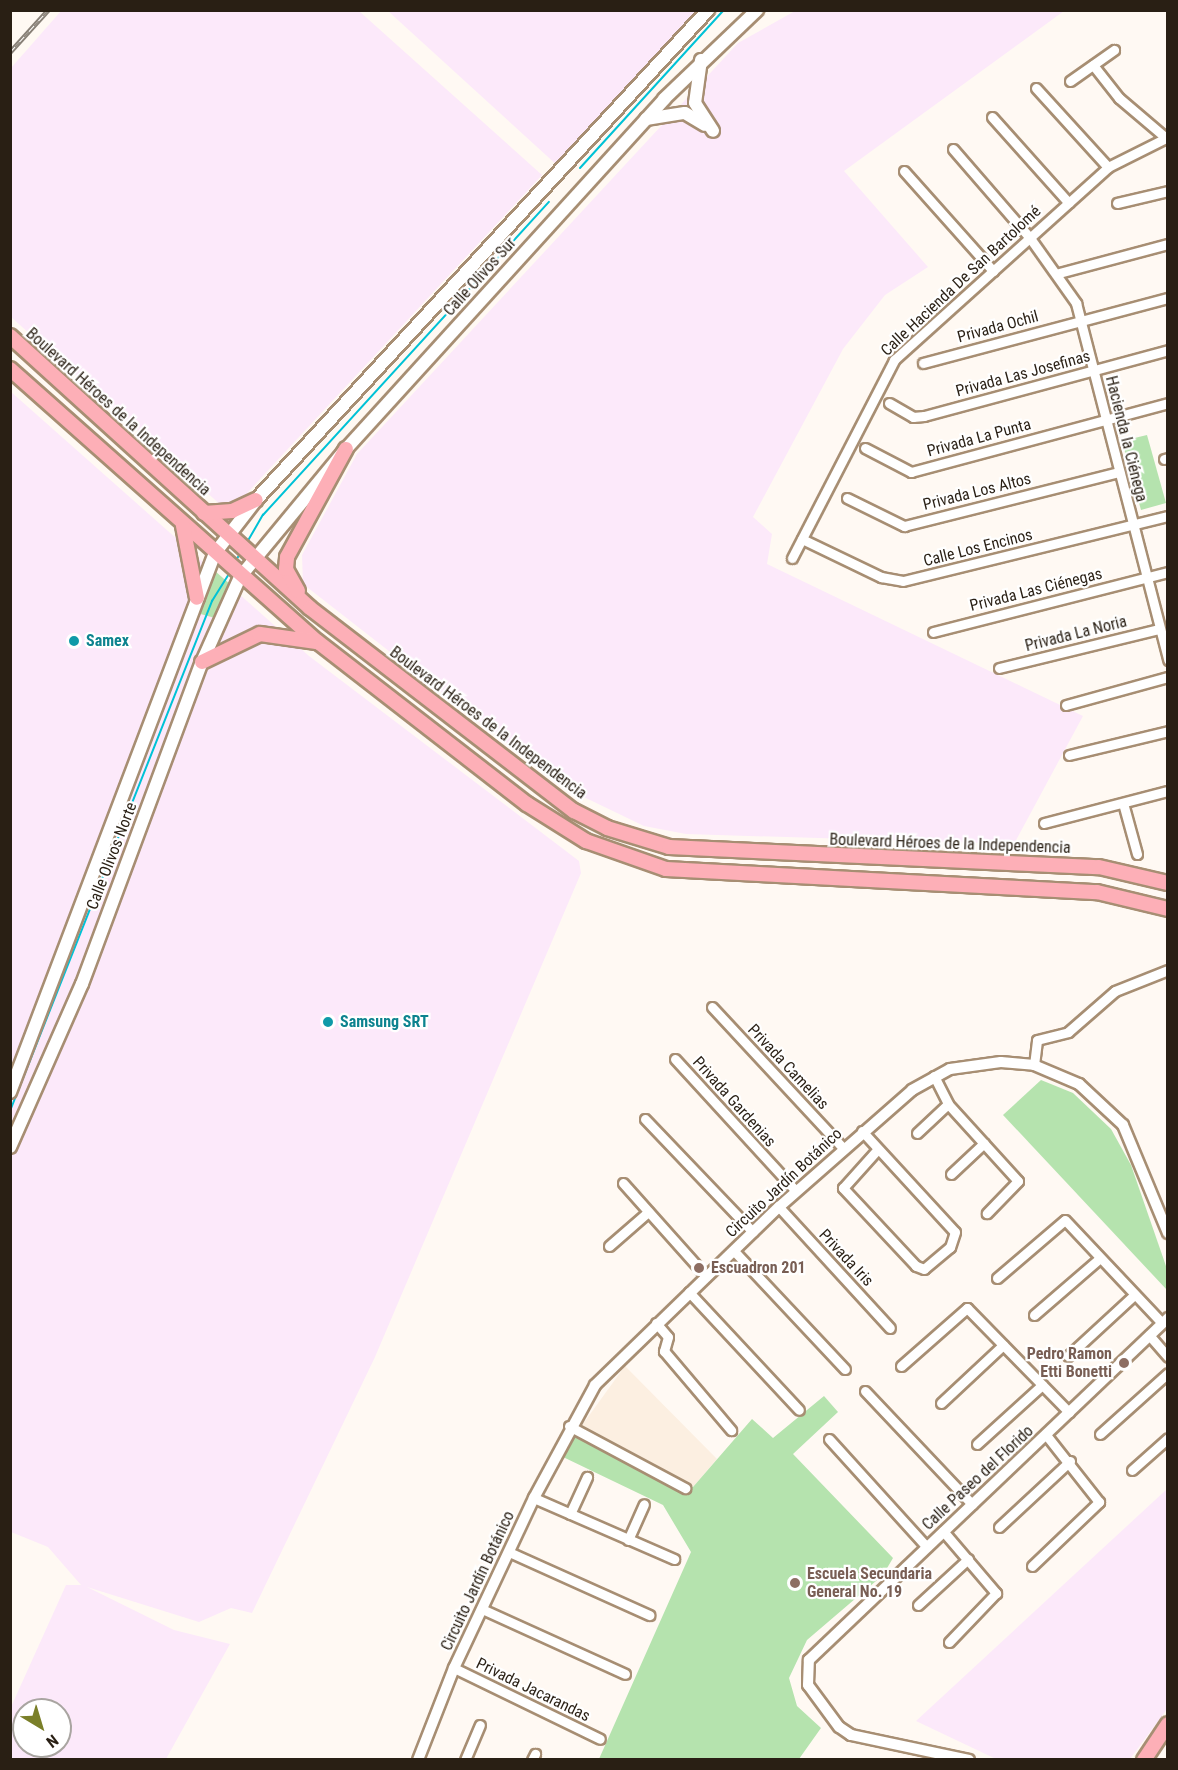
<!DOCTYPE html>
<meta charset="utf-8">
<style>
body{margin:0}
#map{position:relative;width:1178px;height:1770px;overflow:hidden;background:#fff9f3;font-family:"Roboto Condensed",sans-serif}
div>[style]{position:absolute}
.built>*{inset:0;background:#fcefe1}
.industrial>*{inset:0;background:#fce9fa}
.green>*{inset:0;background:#b5e3ae}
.stream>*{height:2px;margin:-1px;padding:0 1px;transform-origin:1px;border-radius:1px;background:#00c2d6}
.roads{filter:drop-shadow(2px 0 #a78e73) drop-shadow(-2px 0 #a78e73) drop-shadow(0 2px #a78e73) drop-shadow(0 -2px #a78e73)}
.minor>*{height:9px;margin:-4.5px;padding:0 4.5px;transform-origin:4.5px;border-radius:4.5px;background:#fff}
.tertiary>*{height:10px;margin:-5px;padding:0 5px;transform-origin:5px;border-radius:5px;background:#fff}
.secondary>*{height:12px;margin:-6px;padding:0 6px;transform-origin:6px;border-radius:6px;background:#fff}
.primary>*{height:14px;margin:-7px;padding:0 7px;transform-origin:7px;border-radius:7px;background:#fdafb7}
.rail>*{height:4.5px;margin-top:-2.25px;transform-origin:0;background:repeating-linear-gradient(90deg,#fff 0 7px,#888077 0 14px);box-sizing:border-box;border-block:2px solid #888077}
.dots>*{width:16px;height:16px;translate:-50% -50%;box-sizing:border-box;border:3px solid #fff;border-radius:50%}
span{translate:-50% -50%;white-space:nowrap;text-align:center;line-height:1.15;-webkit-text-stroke:4.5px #fff;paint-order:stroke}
.street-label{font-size:16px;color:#291f14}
.culture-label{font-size:16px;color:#0d838f;font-weight:700}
.left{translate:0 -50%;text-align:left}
.education-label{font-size:16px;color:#785e54;font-weight:700}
.right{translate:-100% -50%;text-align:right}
.frame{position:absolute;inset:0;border:12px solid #291f14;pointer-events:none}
.north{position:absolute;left:12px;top:1698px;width:60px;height:60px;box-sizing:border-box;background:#fff;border:2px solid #a9a5a1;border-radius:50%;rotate:142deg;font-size:16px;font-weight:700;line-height:24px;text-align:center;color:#291f14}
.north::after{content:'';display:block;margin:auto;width:21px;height:27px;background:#7a7f29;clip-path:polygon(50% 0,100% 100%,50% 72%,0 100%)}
</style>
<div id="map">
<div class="built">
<div style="clip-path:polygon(625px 1366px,717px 1459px,693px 1487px,580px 1428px)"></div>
</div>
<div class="industrial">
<div style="clip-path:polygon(61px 11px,359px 11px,542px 175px,236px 505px,223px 507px,11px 317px,11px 68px)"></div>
<div style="clip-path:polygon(388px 11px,696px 11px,559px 167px)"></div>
<div style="clip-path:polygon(795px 11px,1064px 11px,844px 171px,928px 267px,885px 295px,843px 349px,753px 517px,772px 534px,767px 564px,1083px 716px,1014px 844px,686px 834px,644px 826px,563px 787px,303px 584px,302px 555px,357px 454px,738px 43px)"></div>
<div style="clip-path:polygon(evenodd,10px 391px,309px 656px,579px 861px,581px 873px,375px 1357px,252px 1613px,231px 1608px,199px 1622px,87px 1587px,174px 1630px,230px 1644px,166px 1759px,11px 1759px,11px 1707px,66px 1585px,81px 1585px,48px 1547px,11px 1532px,10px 391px,24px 1710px,60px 1710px,60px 1746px,24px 1746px,24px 1710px)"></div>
<div style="clip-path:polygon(1167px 1489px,1167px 1709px,1130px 1759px,996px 1759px,916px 1721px)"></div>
</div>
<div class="green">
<div style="clip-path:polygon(1147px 435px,1166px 503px,1141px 510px,1122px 441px)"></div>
<div style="clip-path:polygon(215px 571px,231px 585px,215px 618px,197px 613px)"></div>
<div style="clip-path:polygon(1041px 1080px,1073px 1093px,1111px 1129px,1131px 1165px,1167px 1269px,1167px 1290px,1003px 1115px)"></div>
<div style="clip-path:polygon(824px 1396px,838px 1412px,793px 1454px,893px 1558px,883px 1575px,807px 1640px,789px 1678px,797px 1706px,821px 1728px,799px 1759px,599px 1759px,691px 1552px,663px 1505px,563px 1457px,576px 1434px,693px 1487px,752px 1419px,773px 1438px)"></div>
</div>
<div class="stream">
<div style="left:580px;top:168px;width:214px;rotate:-47.7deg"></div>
<div style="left:246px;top:544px;width:34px;rotate:-60deg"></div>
<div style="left:263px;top:515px;width:424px;rotate:-47.6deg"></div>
<div style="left:235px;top:562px;width:12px;rotate:-59deg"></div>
<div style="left:10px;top:1111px;width:549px;rotate:-68.39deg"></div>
<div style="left:212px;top:601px;width:36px;rotate:-58deg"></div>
</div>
<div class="roads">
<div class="minor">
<div style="left:1093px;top:65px;width:42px;rotate:51.8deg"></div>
<div style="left:1119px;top:98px;width:62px;rotate:40.4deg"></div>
<div style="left:1070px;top:81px;width:54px;rotate:-35.2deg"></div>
<div style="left:1036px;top:88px;width:107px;rotate:47.7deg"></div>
<div style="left:992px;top:117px;width:115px;rotate:48.2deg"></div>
<div style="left:953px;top:149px;width:118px;rotate:49.1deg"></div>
<div style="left:1030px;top:238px;width:80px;rotate:54.7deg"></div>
<div style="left:1076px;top:303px;width:369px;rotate:75.5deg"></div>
<div style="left:904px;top:171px;width:134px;rotate:48.3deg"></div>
<div style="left:1117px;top:203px;width:52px;rotate:-13.2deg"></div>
<div style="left:1059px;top:273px;width:113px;rotate:-14.9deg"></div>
<div style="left:923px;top:363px;width:253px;rotate:-14.9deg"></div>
<div style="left:889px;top:403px;width:28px;rotate:30deg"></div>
<div style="left:913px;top:417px;width:11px;rotate:-5deg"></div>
<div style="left:924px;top:416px;width:253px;rotate:-15.1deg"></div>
<div style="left:865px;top:448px;width:52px;rotate:27.6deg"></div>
<div style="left:911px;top:472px;width:266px;rotate:-15deg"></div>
<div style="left:1164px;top:459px;width:4px;rotate:-14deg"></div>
<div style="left:847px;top:498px;width:64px;rotate:26.2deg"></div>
<div style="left:904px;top:526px;width:222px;rotate:-14.1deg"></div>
<div style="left:802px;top:539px;width:88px;rotate:25.7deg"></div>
<div style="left:881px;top:577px;width:22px;rotate:10deg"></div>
<div style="left:903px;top:581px;width:273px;rotate:-13.8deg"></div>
<div style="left:792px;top:558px;width:223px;rotate:-62.7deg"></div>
<div style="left:894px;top:360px;width:288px;rotate:-42deg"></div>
<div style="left:1108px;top:167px;width:67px;rotate:-26.6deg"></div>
<div style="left:933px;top:632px;width:243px;rotate:-14.3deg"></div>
<div style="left:999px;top:668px;width:165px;rotate:-13.7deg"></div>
<div style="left:1066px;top:705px;width:106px;rotate:-15.4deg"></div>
<div style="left:1069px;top:755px;width:102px;rotate:-13.6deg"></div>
<div style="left:1123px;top:803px;width:53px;rotate:74.6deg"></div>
<div style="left:1044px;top:823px;width:128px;rotate:-14.5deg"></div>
<div style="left:712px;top:1007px;width:192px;rotate:47.1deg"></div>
<div style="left:675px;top:1059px;width:179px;rotate:47.5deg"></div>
<div style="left:1034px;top:1065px;width:25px;rotate:-83deg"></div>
<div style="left:1037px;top:1040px;width:32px;rotate:-14deg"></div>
<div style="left:1068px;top:1032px;width:62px;rotate:-41.1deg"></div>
<div style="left:1115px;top:991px;width:57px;rotate:-21.6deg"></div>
<div style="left:934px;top:1076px;width:31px;rotate:63deg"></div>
<div style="left:948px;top:1104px;width:104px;rotate:47.7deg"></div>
<div style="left:1018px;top:1181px;width:45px;rotate:134.1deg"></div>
<div style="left:645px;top:1119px;width:156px;rotate:46.3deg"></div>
<div style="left:862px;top:1131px;width:137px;rotate:47.4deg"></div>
<div style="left:955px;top:1232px;width:16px;rotate:108deg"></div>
<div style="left:950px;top:1247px;width:34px;rotate:140deg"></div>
<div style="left:924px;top:1269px;width:9px;rotate:-159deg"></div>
<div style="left:916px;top:1266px;width:107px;rotate:-133.1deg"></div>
<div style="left:843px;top:1188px;width:52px;rotate:-48.1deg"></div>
<div style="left:917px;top:1133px;width:42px;rotate:-43.1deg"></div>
<div style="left:951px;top:1174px;width:45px;rotate:-43.2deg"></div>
<div style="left:623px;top:1183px;width:125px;rotate:48.3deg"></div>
<div style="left:779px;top:1207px;width:164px;rotate:47.5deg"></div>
<div style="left:609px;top:1246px;width:52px;rotate:-41.1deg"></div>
<div style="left:734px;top:1251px;width:162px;rotate:46.8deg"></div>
<div style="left:997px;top:1278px;width:89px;rotate:-40.5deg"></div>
<div style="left:1065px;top:1220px;width:141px;rotate:46.7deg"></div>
<div style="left:689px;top:1292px;width:161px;rotate:47deg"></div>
<div style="left:1034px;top:1315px;width:87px;rotate:-40.8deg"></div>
<div style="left:656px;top:1323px;width:18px;rotate:49deg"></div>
<div style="left:668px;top:1337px;width:15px;rotate:106deg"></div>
<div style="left:664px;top:1351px;width:104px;rotate:49.7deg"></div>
<div style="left:1149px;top:1335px;width:29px;rotate:49deg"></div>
<div style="left:1068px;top:1356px;width:90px;rotate:-42.7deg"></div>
<div style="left:901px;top:1366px;width:88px;rotate:-41.3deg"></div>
<div style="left:967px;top:1308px;width:146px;rotate:45.6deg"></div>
<div style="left:865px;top:1391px;width:156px;rotate:46.6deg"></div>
<div style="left:941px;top:1403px;width:85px;rotate:-43.1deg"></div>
<div style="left:569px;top:1426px;width:132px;rotate:28.1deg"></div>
<div style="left:1100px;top:1434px;width:91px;rotate:-41.9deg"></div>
<div style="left:829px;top:1439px;width:144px;rotate:47.8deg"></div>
<div style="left:977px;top:1444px;width:88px;rotate:-42.2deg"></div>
<div style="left:1132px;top:1470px;width:48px;rotate:-41.6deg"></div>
<div style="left:534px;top:1498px;width:153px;rotate:23.5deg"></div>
<div style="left:570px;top:1514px;width:41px;rotate:-65.3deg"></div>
<div style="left:999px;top:1527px;width:97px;rotate:-42.9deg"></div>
<div style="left:943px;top:1531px;width:82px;rotate:49.5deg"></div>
<div style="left:996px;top:1593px;width:68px;rotate:133.8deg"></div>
<div style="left:628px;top:1540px;width:39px;rotate:-66deg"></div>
<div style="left:509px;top:1552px;width:154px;rotate:24.2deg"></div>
<div style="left:1032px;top:1566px;width:93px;rotate:-43.7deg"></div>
<div style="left:1099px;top:1502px;width:85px;rotate:-128.3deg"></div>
<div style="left:918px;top:1605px;width:68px;rotate:-42.6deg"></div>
<div style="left:482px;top:1609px;width:157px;rotate:24.4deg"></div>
<div style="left:454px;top:1668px;width:162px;rotate:25.9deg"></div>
<div style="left:465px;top:1760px;width:38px;rotate:-67deg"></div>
<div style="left:532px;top:1760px;width:7px;rotate:-63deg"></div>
</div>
<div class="tertiary">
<div style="left:418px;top:1760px;width:99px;rotate:-68.6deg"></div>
<div style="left:454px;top:1668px;width:188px;rotate:-64.8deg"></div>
<div style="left:534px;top:1498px;width:128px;rotate:-61.6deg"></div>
<div style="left:595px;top:1385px;width:256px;rotate:-44.1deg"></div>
<div style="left:779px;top:1207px;width:177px;rotate:-41.3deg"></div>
<div style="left:912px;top:1090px;width:43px;rotate:-28.9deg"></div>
<div style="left:950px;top:1069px;width:51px;rotate:-7.8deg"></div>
<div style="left:1001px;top:1062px;width:33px;rotate:5deg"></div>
<div style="left:1034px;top:1065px;width:49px;rotate:22.9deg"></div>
<div style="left:1079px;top:1084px;width:60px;rotate:43deg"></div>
<div style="left:1123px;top:1125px;width:117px;rotate:67.4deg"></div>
<div style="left:969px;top:1760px;width:121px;rotate:-168deg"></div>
<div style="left:851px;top:1735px;width:14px;rotate:-146deg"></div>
<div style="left:839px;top:1727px;width:52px;rotate:-126.4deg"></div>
<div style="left:808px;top:1685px;width:25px;rotate:-88deg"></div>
<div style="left:809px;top:1660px;width:496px;rotate:-43.6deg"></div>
</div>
<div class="secondary">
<div style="left:701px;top:60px;width:43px;rotate:97.9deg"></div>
<div style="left:695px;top:103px;width:33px;rotate:57deg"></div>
<div style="left:646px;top:119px;width:39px;rotate:-9deg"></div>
<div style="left:685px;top:113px;width:23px;rotate:31deg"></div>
<div style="left:10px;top:1092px;width:577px;rotate:-69.18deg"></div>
<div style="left:215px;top:553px;width:67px;rotate:-52.3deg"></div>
<div style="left:256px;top:500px;width:667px;rotate:-47.31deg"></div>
<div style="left:10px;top:1147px;width:178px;rotate:-66.2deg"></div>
<div style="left:82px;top:984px;width:344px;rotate:-69.6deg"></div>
<div style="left:202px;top:662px;width:93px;rotate:-65.9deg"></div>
<div style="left:240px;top:577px;width:166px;rotate:-50.4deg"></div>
<div style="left:346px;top:449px;width:473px;rotate:-47.7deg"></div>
<div style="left:664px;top:99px;width:129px;rotate:-43.7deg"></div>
</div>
<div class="primary">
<div style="left:10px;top:336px;width:405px;rotate:42.2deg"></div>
<div style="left:310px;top:608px;width:333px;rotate:37.6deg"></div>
<div style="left:574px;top:811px;width:37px;rotate:27deg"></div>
<div style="left:607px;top:828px;width:65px;rotate:17deg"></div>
<div style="left:669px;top:847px;width:430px;rotate:2.7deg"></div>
<div style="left:1099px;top:867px;width:71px;rotate:13.1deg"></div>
<div style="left:10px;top:369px;width:412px;rotate:41.6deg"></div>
<div style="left:318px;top:642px;width:264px;rotate:37.8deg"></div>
<div style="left:527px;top:804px;width:70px;rotate:32.1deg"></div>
<div style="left:586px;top:841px;width:85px;rotate:19.3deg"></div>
<div style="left:666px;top:869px;width:432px;rotate:3.1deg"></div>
<div style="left:1097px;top:892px;width:73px;rotate:13.5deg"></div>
<div style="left:204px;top:513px;width:28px;rotate:-4deg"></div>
<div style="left:232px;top:511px;width:26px;rotate:-25deg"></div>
<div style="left:183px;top:526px;width:73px;rotate:79deg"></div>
<div style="left:298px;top:591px;width:25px;rotate:-119deg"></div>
<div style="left:286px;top:569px;width:12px;rotate:-85deg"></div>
<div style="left:287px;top:557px;width:123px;rotate:-61.4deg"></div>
<div style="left:202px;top:662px;width:64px;rotate:-25.8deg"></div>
<div style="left:260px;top:634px;width:57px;rotate:8.1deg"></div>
<div style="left:1144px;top:1760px;width:43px;rotate:-56.3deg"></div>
</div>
</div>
<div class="rail">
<div style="left:10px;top:52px;width:57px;rotate:-47.9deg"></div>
</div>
<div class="dots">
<div style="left:74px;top:641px;background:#0f9aa8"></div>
<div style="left:328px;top:1022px;background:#0f9aa8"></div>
<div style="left:699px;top:1268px;background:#8d6e63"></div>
<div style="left:1124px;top:1363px;background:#8d6e63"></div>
<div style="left:795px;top:1583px;background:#8d6e63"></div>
</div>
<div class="street-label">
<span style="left:480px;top:277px;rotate:-48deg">Calle Olivos Sur</span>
<span style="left:961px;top:281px;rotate:-43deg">Calle Hacienda De San Bartolomé</span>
<span style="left:998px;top:327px;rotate:-15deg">Privada Ochil</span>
<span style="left:1023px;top:374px;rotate:-15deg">Privada Las Josefinas</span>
<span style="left:118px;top:412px;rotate:42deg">Boulevard Héroes de la Independencia</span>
<span style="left:979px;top:438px;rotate:-15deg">Privada La Punta</span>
<span style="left:1126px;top:439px;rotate:76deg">Hacienda la Ciénega</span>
<span style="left:977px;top:492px;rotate:-14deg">Privada Los Altos</span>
<span style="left:978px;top:548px;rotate:-14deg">Calle Los Encinos</span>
<span style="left:1036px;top:590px;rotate:-14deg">Privada Las Ciénegas</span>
<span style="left:1076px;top:634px;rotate:-14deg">Privada La Noria</span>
<span style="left:488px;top:723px;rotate:37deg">Boulevard Héroes de la Independencia</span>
<span style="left:950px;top:844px;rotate:2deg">Boulevard Héroes de la Independencia</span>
<span style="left:112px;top:856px;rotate:-69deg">Calle Olivos Norte</span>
<span style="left:788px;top:1067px;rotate:47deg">Privada Camelias</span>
<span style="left:734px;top:1102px;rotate:48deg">Privada Gardenias</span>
<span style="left:784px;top:1183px;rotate:-43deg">Circuito Jardín Botánico</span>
<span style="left:846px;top:1258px;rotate:47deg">Privada Iris</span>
<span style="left:978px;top:1478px;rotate:-43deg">Calle Paseo del Florido</span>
<span style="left:478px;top:1581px;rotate:-65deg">Circuito Jardín Botánico</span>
<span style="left:533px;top:1690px;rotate:26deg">Privada Jacarandas</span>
</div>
<div class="culture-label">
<span class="left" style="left:86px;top:641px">Samex</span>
<span class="left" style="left:340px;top:1022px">Samsung SRT</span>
</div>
<div class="education-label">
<span class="left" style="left:711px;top:1268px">Escuadron 201</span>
<span class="right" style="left:1112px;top:1363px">Pedro Ramon<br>Etti Bonetti</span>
<span class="left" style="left:807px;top:1583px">Escuela Secundaria<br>General No. 19</span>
</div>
<div class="frame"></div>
<div class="north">N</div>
</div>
